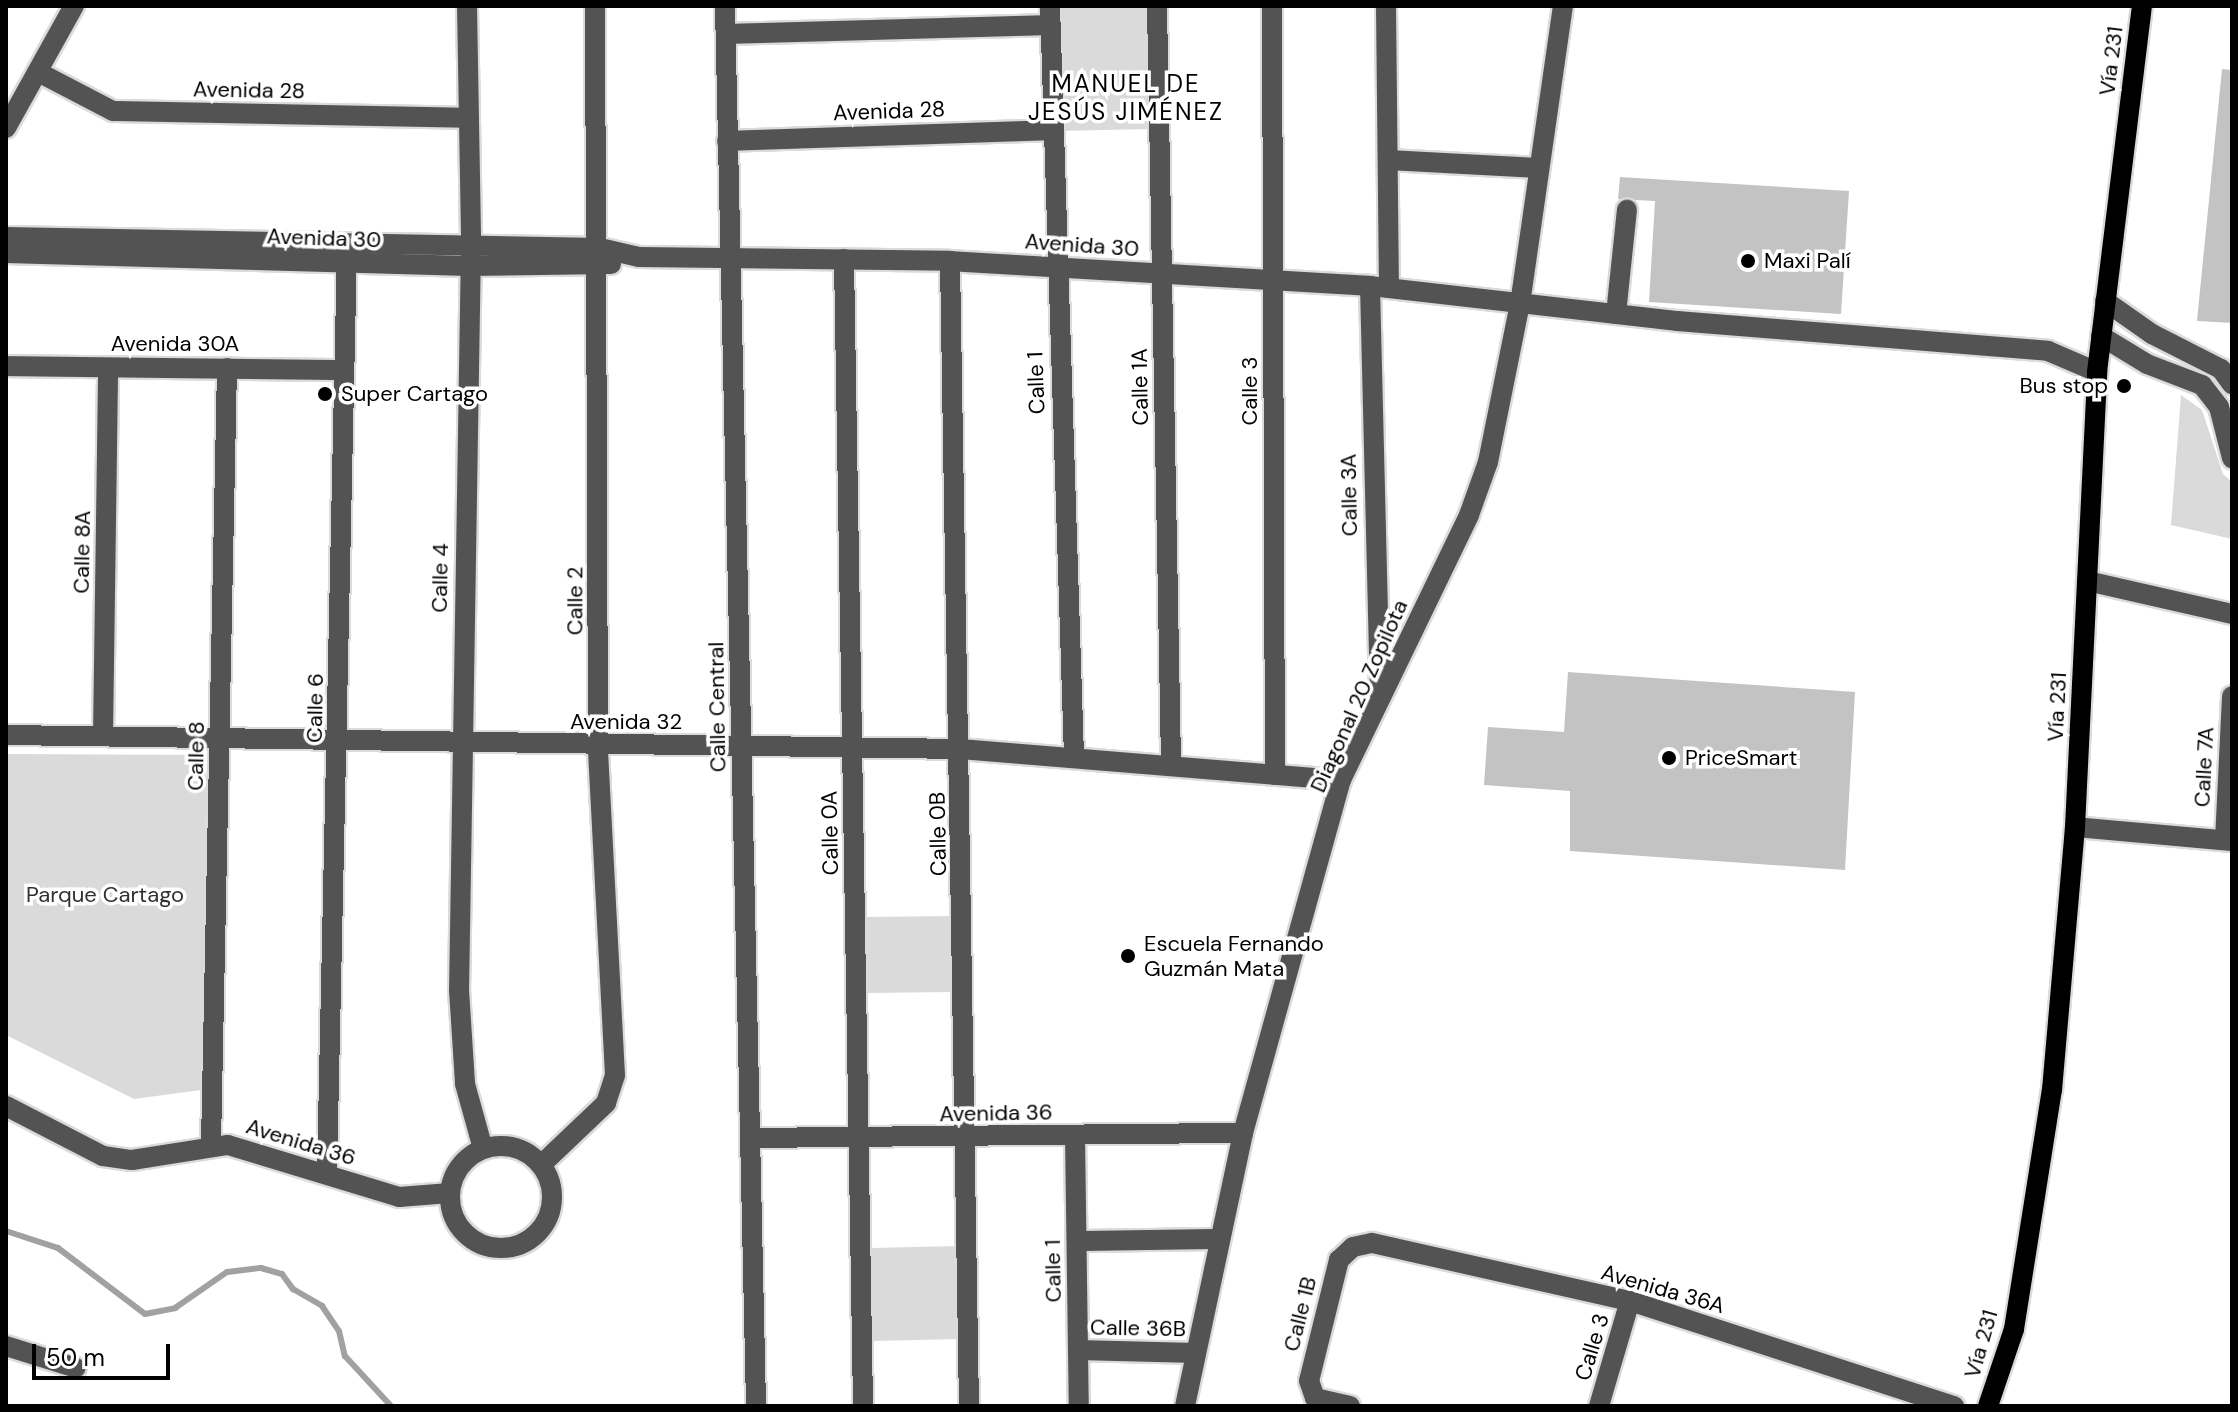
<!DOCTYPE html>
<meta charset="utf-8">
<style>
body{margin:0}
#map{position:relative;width:2238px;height:1412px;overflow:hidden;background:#fff;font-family:"DM Sans",sans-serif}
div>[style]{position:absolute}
.green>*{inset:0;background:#dadada}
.stream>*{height:6px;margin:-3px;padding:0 3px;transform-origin:3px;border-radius:3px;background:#a1a1a1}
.building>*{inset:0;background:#c3c3c3}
.roads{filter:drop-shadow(2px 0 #dbdbdb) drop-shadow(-2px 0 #dbdbdb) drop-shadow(0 2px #dbdbdb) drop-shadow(0 -2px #dbdbdb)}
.minor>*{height:20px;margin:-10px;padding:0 10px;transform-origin:10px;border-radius:10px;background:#535353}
.minor>.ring{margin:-10px;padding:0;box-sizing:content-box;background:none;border:20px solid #535353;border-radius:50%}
.major>*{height:20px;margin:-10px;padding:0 10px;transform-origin:10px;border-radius:10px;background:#000}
.dots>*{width:22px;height:22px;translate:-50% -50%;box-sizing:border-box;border:4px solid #fff;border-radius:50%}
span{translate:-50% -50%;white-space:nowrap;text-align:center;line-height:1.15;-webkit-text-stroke:7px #fff;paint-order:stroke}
.street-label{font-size:22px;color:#000}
.poi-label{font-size:22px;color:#000}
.left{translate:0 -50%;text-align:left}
.right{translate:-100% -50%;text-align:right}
.park-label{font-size:22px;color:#313131}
.neighbourhood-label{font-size:24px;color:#000;letter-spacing:2px}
.frame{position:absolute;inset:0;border:8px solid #000;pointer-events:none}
.scale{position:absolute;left:32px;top:1344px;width:138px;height:36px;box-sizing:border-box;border:4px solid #000;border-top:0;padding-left:10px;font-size:24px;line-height:28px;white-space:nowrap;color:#000;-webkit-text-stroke:6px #fff;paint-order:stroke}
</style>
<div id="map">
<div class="green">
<div style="clip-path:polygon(1057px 6px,1148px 6px,1150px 129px,1058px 131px)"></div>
<div style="clip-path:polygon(2181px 395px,2202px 410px,2223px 474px,2232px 482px,2232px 539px,2171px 525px)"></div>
<div style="clip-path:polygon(6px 754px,207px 755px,201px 1090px,134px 1099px,6px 1035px)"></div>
<div style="clip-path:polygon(954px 916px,954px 992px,865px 993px,864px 917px)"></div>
<div style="clip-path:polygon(959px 1246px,960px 1339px,873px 1341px,871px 1248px)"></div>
</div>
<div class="stream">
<div style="left:6px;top:1231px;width:55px;rotate:18.1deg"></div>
<div style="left:58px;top:1248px;width:109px;rotate:37.2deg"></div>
<div style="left:145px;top:1314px;width:31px;rotate:-11deg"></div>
<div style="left:175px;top:1308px;width:63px;rotate:-34.7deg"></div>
<div style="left:227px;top:1272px;width:34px;rotate:-7deg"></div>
<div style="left:261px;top:1268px;width:22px;rotate:16deg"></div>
<div style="left:282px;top:1274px;width:19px;rotate:54deg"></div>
<div style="left:293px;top:1289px;width:34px;rotate:30deg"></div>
<div style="left:322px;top:1306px;width:30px;rotate:56deg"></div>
<div style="left:339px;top:1331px;width:26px;rotate:77deg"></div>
<div style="left:345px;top:1356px;width:68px;rotate:47.4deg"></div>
</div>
<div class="building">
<div style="clip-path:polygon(2222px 69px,2232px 70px,2232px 323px,2197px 321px)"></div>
<div style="clip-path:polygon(1620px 177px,1849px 191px,1841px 314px,1649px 302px,1655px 201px,1618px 199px)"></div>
<div style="clip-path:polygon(1568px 672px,1855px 692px,1845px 870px,1570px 851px,1570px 791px,1484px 785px,1488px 727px,1564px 732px)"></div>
</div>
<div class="roads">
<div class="minor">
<div style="left:467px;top:6px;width:240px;rotate:89deg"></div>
<div style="left:471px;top:246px;width:744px;rotate:90.92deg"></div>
<div style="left:459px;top:990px;width:94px;rotate:86.3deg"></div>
<div style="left:465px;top:1084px;width:67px;rotate:74.5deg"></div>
<div style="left:725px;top:6px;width:1400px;rotate:88.73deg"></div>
<div style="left:1050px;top:6px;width:752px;rotate:88.17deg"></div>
<div style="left:1157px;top:6px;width:760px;rotate:88.94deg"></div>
<div style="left:1272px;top:6px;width:769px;rotate:89.78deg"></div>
<div style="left:1386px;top:6px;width:282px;rotate:89.4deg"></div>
<div style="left:726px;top:34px;width:325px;rotate:-1.6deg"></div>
<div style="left:38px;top:72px;width:85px;rotate:27.5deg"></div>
<div style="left:113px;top:111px;width:355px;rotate:1.1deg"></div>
<div style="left:6px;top:128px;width:140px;rotate:-60.9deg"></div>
<div style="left:727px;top:141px;width:326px;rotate:-1.9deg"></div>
<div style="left:1389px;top:160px;width:149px;rotate:3.1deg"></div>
<div style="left:6px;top:237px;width:594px;rotate:1.06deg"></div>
<div style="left:600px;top:248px;width:40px;rotate:13deg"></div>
<div style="left:639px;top:257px;width:311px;rotate:0.7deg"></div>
<div style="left:950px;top:261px;width:421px;rotate:3.4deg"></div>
<div style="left:1370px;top:286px;width:309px;rotate:6.5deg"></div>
<div style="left:1677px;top:321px;width:372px;rotate:4.6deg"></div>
<div style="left:2048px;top:351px;width:53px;rotate:23.2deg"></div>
<div style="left:6px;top:253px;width:463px;rotate:1.6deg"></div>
<div style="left:469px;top:266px;width:142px;rotate:-0.8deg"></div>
<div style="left:844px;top:259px;width:1147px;rotate:89.05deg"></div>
<div style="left:950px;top:261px;width:1145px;rotate:89.05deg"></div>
<div style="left:1370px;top:286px;width:412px;rotate:88.6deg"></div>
<div style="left:2105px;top:301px;width:57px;rotate:35.1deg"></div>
<div style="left:2152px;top:334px;width:77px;rotate:26.9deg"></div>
<div style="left:2221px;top:369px;width:19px;rotate:54deg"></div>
<div style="left:1616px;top:314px;width:105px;rotate:-84deg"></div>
<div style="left:2101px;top:336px;width:54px;rotate:31.3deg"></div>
<div style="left:2147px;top:364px;width:59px;rotate:20.9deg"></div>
<div style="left:2202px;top:385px;width:28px;rotate:52deg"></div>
<div style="left:2219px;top:407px;width:53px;rotate:75.7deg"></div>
<div style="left:6px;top:366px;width:338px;rotate:0.7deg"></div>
<div style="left:2087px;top:581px;width:149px;rotate:12.8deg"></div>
<div style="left:6px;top:735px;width:955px;rotate:0.84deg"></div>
<div style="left:961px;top:749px;width:381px;rotate:4.7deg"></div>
<div style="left:103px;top:736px;width:368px;rotate:-89.2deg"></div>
<div style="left:2075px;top:827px;width:158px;rotate:5.1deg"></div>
<div style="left:2225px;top:840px;width:144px;rotate:-87.2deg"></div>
<div style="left:6px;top:1106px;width:109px;rotate:27.3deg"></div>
<div style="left:103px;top:1156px;width:29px;rotate:8deg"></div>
<div style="left:132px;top:1160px;width:97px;rotate:-8.9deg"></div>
<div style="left:228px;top:1145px;width:179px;rotate:16.9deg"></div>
<div style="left:399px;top:1197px;width:51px;rotate:-4.5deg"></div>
<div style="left:1075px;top:1136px;width:270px;rotate:89.2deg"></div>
<div style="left:750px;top:1138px;width:493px;rotate:-0.6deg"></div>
<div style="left:211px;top:1144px;width:776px;rotate:-88.82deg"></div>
<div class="ring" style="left:450px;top:1146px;width:82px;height:82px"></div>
<div style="left:541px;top:1165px;width:90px;rotate:-43.6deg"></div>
<div style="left:606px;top:1103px;width:29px;rotate:-72deg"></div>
<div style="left:615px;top:1075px;width:328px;rotate:-93deg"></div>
<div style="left:598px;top:747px;width:741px;rotate:-90.23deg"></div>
<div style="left:327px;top:1171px;width:926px;rotate:-88.76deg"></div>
<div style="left:1077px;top:1241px;width:143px;rotate:-0.8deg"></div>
<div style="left:6px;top:1346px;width:73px;rotate:17.4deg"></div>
<div style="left:1078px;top:1350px;width:118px;rotate:1.5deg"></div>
<div style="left:1185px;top:1406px;width:279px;rotate:-78deg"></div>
<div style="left:1243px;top:1133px;width:366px;rotate:-74.5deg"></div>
<div style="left:1341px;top:780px;width:294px;rotate:-64.2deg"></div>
<div style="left:1469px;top:515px;width:56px;rotate:-70.3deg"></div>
<div style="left:1488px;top:462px;width:161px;rotate:-78.6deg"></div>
<div style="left:1520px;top:304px;width:301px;rotate:-81.8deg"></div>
<div style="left:1350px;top:1406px;width:36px;rotate:-167deg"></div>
<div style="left:1315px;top:1398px;width:18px;rotate:-109deg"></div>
<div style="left:1309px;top:1381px;width:125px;rotate:-76.1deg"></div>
<div style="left:1339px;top:1260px;width:19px;rotate:-43deg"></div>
<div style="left:1353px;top:1247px;width:19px;rotate:-12deg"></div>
<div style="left:1372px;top:1243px;width:264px;rotate:12.7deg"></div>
<div style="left:1630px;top:1301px;width:341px;rotate:18deg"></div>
<div style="left:1599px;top:1406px;width:109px;rotate:-73.6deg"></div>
</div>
<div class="major">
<div style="left:1988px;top:1406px;width:81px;rotate:-71.3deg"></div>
<div style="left:2014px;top:1329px;width:242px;rotate:-81deg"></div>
<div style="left:2052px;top:1090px;width:264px;rotate:-85deg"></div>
<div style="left:2075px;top:827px;width:456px;rotate:-87.2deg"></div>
<div style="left:2097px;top:372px;width:369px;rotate:-83deg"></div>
</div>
</div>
<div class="dots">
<div style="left:1748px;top:261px;background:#000"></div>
<div style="left:2124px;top:386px;background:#000"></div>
<div style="left:325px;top:394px;background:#000"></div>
<div style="left:1669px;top:758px;background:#000"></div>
<div style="left:1128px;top:956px;background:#000"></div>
</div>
<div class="street-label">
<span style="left:2111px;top:61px;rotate:-83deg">Vía 231</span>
<span style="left:249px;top:90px;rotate:1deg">Avenida 28</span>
<span style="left:889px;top:111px;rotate:-2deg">Avenida 28</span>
<span style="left:324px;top:238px;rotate:2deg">Avenida 30</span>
<span style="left:1082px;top:245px;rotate:4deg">Avenida 30</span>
<span style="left:175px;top:344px">Avenida 30A</span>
<span style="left:1036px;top:383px;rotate:-92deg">Calle 1</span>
<span style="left:1140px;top:387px;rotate:-91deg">Calle 1A</span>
<span style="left:1250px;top:391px;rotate:-90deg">Calle 3</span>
<span style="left:1349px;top:495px;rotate:-91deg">Calle 3A</span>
<span style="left:82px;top:552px;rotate:-89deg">Calle 8A</span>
<span style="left:440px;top:578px;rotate:-89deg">Calle 4</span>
<span style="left:575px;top:601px;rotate:-90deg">Calle 2</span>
<span style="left:1359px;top:696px;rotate:-66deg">Diagonal 20 Zopilota</span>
<span style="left:717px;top:707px;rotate:-91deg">Calle Central</span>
<span style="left:2057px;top:707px;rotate:-87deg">Vía 231</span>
<span style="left:315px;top:708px;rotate:-89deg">Calle 6</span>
<span style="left:626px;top:722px">Avenida 32</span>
<span style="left:196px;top:756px;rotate:-89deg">Calle 8</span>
<span style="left:2204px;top:767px;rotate:-87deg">Calle 7A</span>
<span style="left:830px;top:833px;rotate:-91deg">Calle 0A</span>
<span style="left:938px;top:834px;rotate:-91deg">Calle 0B</span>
<span style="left:996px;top:1113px;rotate:-1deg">Avenida 36</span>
<span style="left:301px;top:1142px;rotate:17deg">Avenida 36</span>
<span style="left:1053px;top:1271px;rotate:-91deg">Calle 1</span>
<span style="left:1663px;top:1289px;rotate:16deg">Avenida 36A</span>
<span style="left:1300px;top:1314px;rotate:-76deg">Calle 1B</span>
<span style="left:1138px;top:1328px;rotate:1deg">Calle 36B</span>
<span style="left:1981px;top:1344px;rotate:-74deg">Vía 231</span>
<span style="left:1592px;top:1347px;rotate:-73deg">Calle 3</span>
</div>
<div class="poi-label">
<span class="left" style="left:1764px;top:261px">Maxi Palí</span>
<span class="right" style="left:2108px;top:386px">Bus stop</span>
<span class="left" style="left:341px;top:394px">Super Cartago</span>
<span class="left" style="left:1685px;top:758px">PriceSmart</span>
<span class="left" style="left:1144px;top:956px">Escuela Fernando<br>Guzmán Mata</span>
</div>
<div class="park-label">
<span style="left:105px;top:895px">Parque Cartago</span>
</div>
<div class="neighbourhood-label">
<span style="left:1126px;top:98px">MANUEL DE<br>JESÚS JIMÉNEZ</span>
</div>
<div class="frame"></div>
<div class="scale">50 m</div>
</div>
